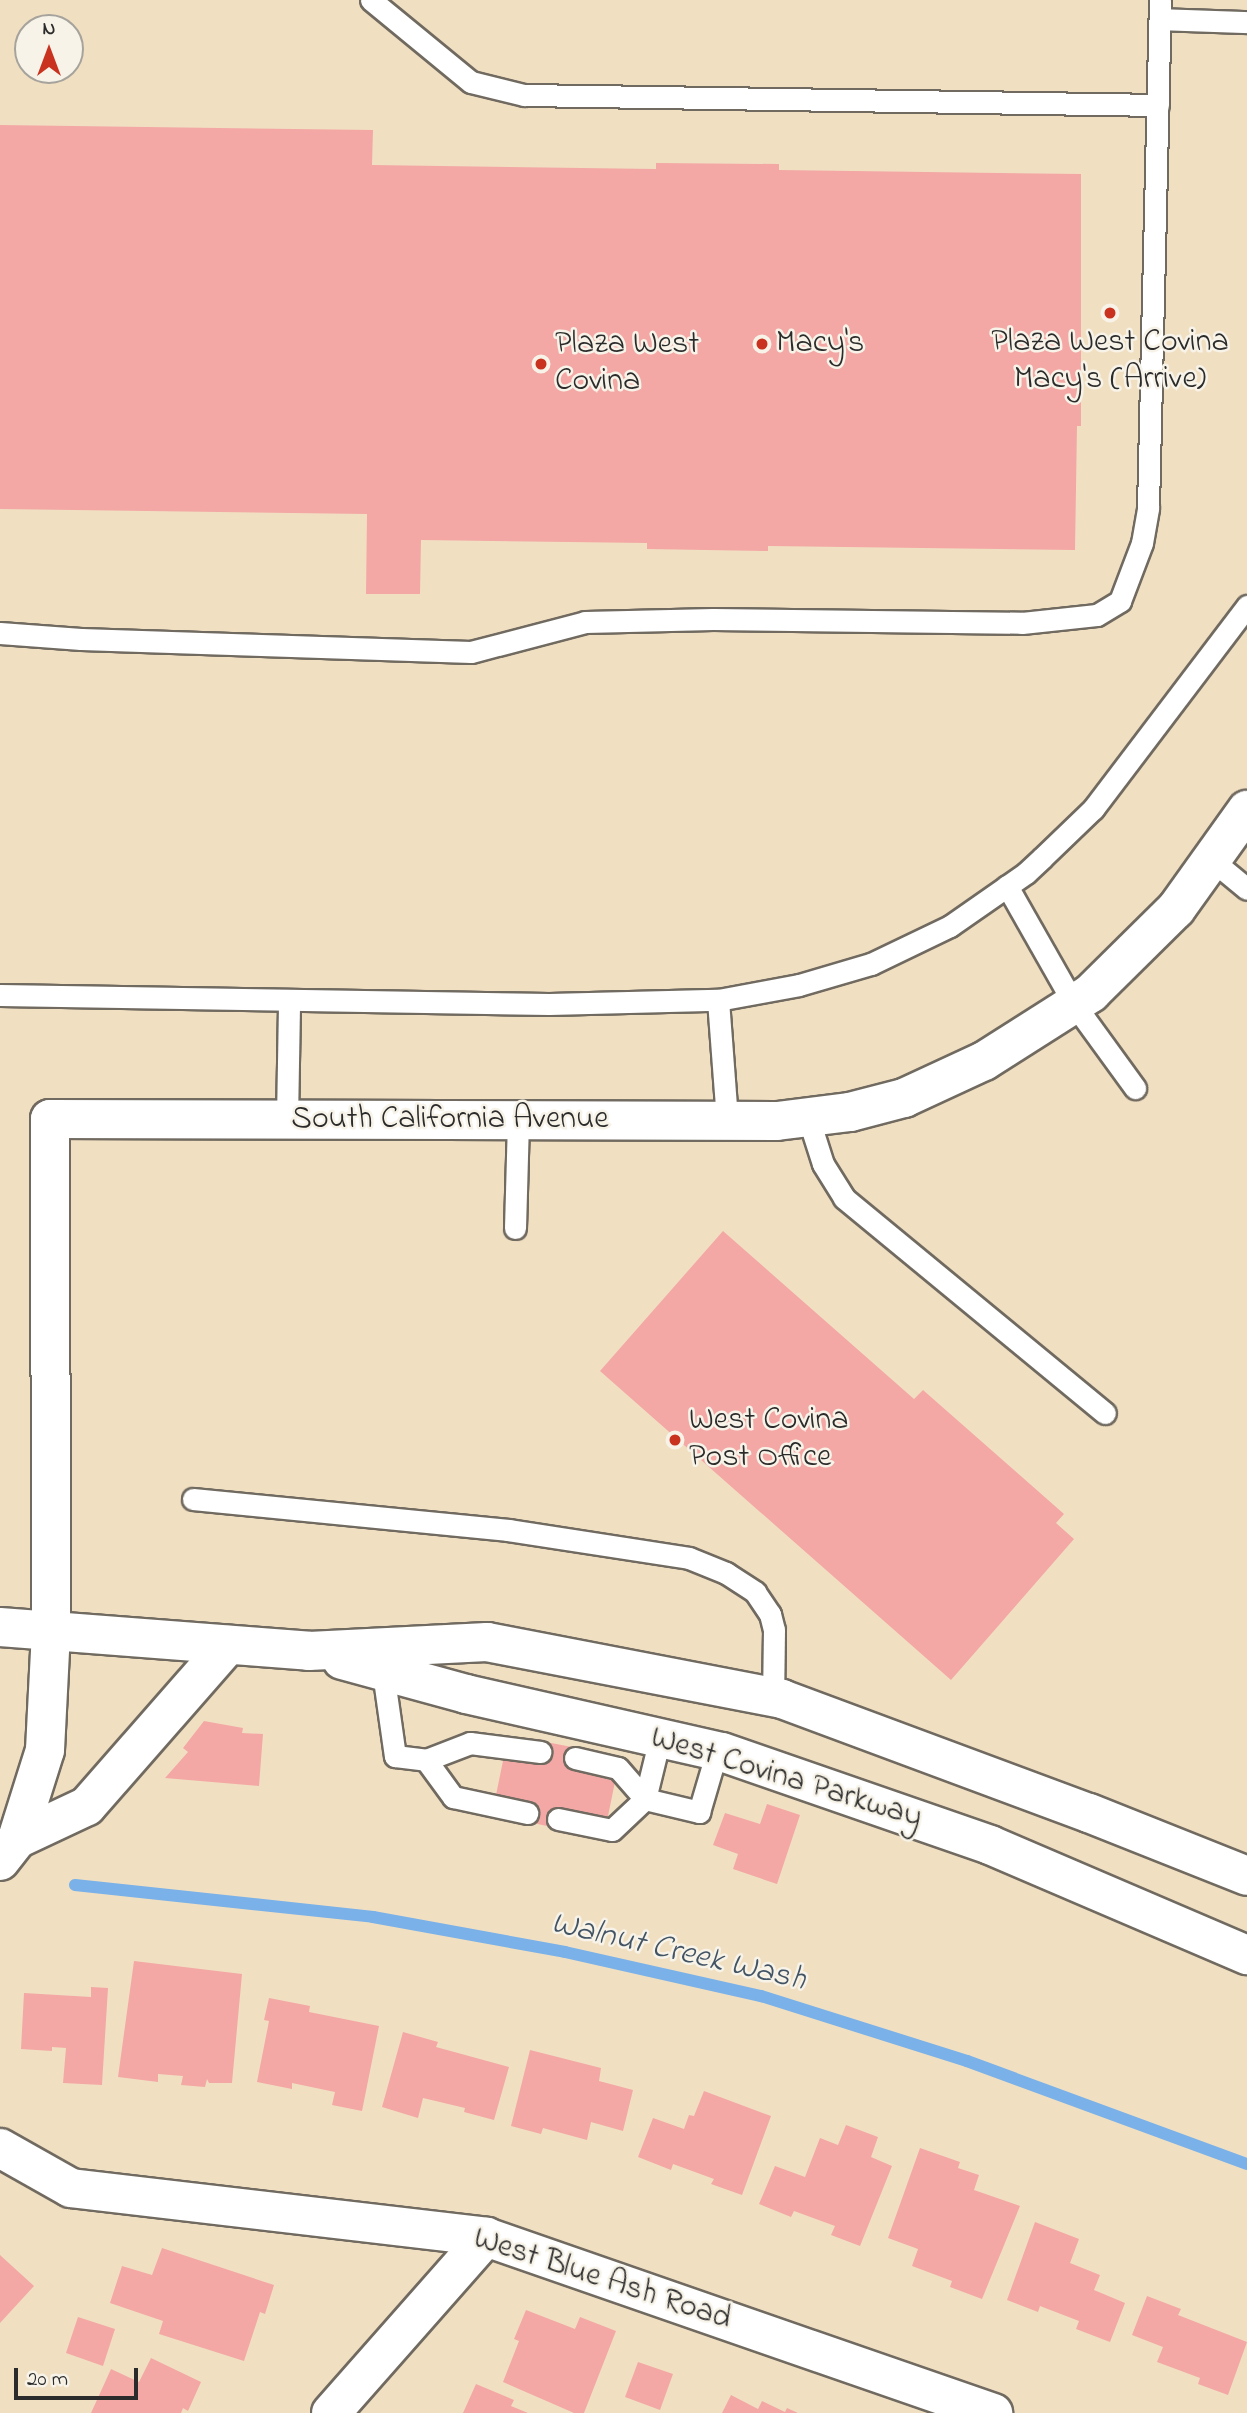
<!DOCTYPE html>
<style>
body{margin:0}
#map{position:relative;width:1247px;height:2413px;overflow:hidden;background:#f1dfc2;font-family:"Indie Flower",sans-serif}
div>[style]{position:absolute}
.stream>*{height:12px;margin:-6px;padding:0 6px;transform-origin:6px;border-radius:6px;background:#79b1e8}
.building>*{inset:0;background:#f3a8a5}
.roads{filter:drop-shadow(2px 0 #706a60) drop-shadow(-2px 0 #706a60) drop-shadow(0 2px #706a60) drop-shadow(0 -2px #706a60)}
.service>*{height:21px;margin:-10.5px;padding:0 10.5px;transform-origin:10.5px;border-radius:10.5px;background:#fff}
.minor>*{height:38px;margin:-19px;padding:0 19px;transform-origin:19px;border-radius:19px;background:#fff}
.tertiary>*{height:38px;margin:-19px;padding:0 19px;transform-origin:19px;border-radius:19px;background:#fff}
.dots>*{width:19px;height:19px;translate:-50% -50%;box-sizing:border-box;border:4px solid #f7f3e8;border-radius:50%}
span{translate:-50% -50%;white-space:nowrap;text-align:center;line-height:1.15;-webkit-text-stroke:5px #f7f3e8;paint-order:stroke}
.poi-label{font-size:32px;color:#2b2b2b}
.left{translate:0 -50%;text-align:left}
.street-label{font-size:32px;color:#2b2b2b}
.water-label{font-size:33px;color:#425364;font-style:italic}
.north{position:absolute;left:14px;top:14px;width:70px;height:70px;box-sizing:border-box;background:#f7f3e8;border:2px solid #a5a39c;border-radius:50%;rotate:0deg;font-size:19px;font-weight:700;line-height:28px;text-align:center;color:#2b2b2b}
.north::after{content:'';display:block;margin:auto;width:24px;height:32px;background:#c8321e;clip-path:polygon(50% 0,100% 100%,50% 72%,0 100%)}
.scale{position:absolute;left:14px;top:2368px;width:124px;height:32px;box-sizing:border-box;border:4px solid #2b2b2b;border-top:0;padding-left:9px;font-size:21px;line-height:24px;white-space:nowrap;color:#2b2b2b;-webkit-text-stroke:5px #f7f3e8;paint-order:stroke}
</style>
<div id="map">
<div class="stream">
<div style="left:75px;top:1885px;width:300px;rotate:6.1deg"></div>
<div style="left:373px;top:1917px;width:195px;rotate:10.3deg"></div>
<div style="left:565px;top:1952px;width:201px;rotate:12.7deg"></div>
<div style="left:761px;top:1996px;width:216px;rotate:17.5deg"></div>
<div style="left:967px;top:2061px;width:298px;rotate:20.2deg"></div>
</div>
<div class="building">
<div style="clip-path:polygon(0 125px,373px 130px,372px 165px,656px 169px,656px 163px,779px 164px,779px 170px,1081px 174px,1081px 426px,1077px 426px,1075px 550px,768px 546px,768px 551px,647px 549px,647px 543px,421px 540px,420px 594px,366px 594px,367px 514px,0 509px)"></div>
<div style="clip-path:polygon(723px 1231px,914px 1399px,923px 1390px,1064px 1514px,1056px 1523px,1074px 1539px,951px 1680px,600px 1371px)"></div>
<div style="clip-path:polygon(204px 1721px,243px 1728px,242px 1733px,263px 1734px,259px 1786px,165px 1778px,188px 1752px,183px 1748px)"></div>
<div style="clip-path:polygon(541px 1741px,577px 1748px,616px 1777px,607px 1821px,556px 1828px,524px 1821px,528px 1802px,496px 1795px,504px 1756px,537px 1763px)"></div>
<div style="clip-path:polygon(767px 1804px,800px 1815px,777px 1884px,733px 1869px,738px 1854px,713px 1845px,725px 1813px,760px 1824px)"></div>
<div style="clip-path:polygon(134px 1961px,242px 1974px,232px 2083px,209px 2083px,207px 2079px,205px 2087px,181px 2085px,183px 2076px,158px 2074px,158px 2082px,118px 2077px)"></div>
<div style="clip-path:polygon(91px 1987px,108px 1988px,102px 2085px,63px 2083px,66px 2048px,52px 2047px,52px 2051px,21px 2049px,24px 1993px,91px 1997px)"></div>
<div style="clip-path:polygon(269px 1998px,310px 2006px,309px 2012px,379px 2026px,362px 2111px,332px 2105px,335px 2092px,292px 2083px,292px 2089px,257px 2082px,269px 2021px,264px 2020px)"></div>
<div style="clip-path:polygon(403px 2032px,438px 2042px,436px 2047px,509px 2067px,494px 2120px,464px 2112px,465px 2108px,423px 2098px,418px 2118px,382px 2107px)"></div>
<div style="clip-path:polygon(530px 2050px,601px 2068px,599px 2081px,633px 2090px,623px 2131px,591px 2122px,587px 2140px,543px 2128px,541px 2134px,511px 2126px)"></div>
<div style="clip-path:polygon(704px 2091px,771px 2116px,742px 2195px,711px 2184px,714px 2179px,673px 2164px,671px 2170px,638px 2157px,653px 2118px,684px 2129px,689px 2115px,694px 2116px)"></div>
<div style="clip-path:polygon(846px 2125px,878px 2137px,871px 2157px,892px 2166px,860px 2246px,831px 2235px,835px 2226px,794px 2211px,791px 2217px,759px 2204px,775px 2166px,805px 2177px,820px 2138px,838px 2145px)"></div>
<div style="clip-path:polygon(920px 2148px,960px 2162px,958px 2168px,979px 2175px,974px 2190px,1020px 2206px,982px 2299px,950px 2287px,952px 2281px,912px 2266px,918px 2249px,888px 2238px)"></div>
<div style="clip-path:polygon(1035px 2222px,1079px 2239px,1070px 2263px,1100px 2275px,1094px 2290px,1125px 2303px,1110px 2342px,1076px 2329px,1079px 2321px,1040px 2306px,1038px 2312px,1007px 2300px)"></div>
<div style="clip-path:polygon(162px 2248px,274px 2285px,265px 2314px,260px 2312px,244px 2361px,159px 2334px,163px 2321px,110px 2303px,122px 2266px,152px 2275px)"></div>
<div style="clip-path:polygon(0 2255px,34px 2286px,0 2323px)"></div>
<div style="clip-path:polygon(1147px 2296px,1181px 2309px,1178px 2315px,1247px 2342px,1228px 2395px,1198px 2384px,1200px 2378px,1157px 2362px,1163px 2347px,1132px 2335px)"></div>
<div style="clip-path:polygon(526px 2310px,575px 2329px,580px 2317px,616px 2331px,584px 2413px,574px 2413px,503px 2382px,519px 2341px,514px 2339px)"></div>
<div style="clip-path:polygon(78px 2317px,115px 2329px,103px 2366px,66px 2353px)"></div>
<div style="clip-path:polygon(151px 2358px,201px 2382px,188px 2411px,183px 2408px,181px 2413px,91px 2413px,111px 2369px,139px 2382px)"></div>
<div style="clip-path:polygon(638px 2362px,673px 2374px,660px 2410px,625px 2397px)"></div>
<div style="clip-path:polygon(476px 2384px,514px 2400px,511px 2406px,528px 2413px,463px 2413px)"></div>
<div style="clip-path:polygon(731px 2395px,758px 2409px,762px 2401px,785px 2412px,787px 2408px,798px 2413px,722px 2413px)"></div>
</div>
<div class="roads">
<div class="service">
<div style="left:371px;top:0;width:129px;rotate:39.4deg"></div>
<div style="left:471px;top:82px;width:55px;rotate:13.8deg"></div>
<div style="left:524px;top:95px;width:634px;rotate:0.9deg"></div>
<div style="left:1160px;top:19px;width:87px;rotate:2deg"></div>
<div style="left:0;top:633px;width:81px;rotate:4.2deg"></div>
<div style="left:81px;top:639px;width:390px;rotate:1.9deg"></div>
<div style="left:471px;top:652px;width:118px;rotate:-14.7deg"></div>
<div style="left:585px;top:622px;width:128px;rotate:-1.3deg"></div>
<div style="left:713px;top:619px;width:309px;rotate:0.7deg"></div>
<div style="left:1022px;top:623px;width:75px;rotate:-6.1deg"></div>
<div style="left:1097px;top:615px;width:27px;rotate:-31deg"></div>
<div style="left:1120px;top:601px;width:62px;rotate:-69.2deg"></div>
<div style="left:1142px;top:543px;width:36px;rotate:-80deg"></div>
<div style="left:1148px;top:508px;width:508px;rotate:-88.65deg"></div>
<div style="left:1212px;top:860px;width:45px;rotate:39.6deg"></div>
<div style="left:1007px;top:886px;width:136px;rotate:60.4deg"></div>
<div style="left:1074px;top:1004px;width:104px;rotate:54deg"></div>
<div style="left:0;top:995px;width:549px;rotate:0.94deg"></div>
<div style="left:549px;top:1004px;width:169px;rotate:-1.4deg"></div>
<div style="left:718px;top:1000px;width:82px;rotate:-10.5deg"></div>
<div style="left:799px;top:985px;width:75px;rotate:-16.3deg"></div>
<div style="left:871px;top:964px;width:88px;rotate:-25.7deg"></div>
<div style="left:950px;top:926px;width:93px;rotate:-34.9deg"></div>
<div style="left:1026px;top:873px;width:22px;rotate:-43deg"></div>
<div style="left:1042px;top:858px;width:71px;rotate:-43.9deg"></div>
<div style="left:1093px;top:809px;width:255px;rotate:-52.8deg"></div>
<div style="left:718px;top:1000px;width:121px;rotate:85.7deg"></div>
<div style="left:808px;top:1117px;width:49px;rotate:72.3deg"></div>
<div style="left:823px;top:1164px;width:40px;rotate:58deg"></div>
<div style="left:844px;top:1198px;width:338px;rotate:39.5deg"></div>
<div style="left:287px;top:1120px;width:120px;rotate:-89deg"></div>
<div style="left:515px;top:1228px;width:108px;rotate:-88.4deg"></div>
<div style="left:193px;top:1499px;width:317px;rotate:5.6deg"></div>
<div style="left:508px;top:1530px;width:183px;rotate:8.8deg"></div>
<div style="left:689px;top:1558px;width:40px;rotate:22deg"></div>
<div style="left:726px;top:1573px;width:35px;rotate:33deg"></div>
<div style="left:755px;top:1592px;width:27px;rotate:56deg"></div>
<div style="left:770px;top:1614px;width:16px;rotate:76deg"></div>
<div style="left:774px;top:1630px;width:68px;rotate:90.8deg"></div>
<div style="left:383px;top:1672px;width:85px;rotate:81.9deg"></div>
<div style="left:395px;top:1756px;width:31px;rotate:7deg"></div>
<div style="left:426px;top:1760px;width:47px;rotate:-21.1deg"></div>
<div style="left:470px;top:1743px;width:71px;rotate:7.3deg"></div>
<div style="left:575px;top:1758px;width:44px;rotate:13.1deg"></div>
<div style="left:618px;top:1768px;width:41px;rotate:48.9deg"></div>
<div style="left:645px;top:1799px;width:56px;rotate:13.5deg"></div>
<div style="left:699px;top:1812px;width:64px;rotate:-73.6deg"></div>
<div style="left:426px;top:1760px;width:46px;rotate:53.9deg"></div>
<div style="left:453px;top:1797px;width:76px;rotate:12.2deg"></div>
<div style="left:558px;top:1819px;width:55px;rotate:11.5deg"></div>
<div style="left:612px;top:1830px;width:45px;rotate:-43.2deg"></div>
<div style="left:645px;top:1799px;width:63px;rotate:-76.2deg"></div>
</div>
<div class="minor">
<div style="left:51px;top:1631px;width:512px;rotate:-90.11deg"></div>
<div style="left:50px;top:1119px;width:727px;rotate:0.16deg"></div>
<div style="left:777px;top:1121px;width:74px;rotate:-7deg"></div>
<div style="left:850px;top:1112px;width:56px;rotate:-14.5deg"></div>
<div style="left:904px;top:1098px;width:88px;rotate:-24.8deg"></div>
<div style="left:984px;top:1061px;width:127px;rotate:-32.4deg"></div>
<div style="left:1091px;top:993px;width:120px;rotate:-44.7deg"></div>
<div style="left:1176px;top:909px;width:122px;rotate:-54.4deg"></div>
<div style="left:0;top:2148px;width:81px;rotate:29.4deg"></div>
<div style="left:71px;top:2188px;width:418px;rotate:6.7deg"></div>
<div style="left:486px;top:2237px;width:537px;rotate:19.14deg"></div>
<div style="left:331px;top:2413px;width:235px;rotate:-48.6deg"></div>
</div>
<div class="tertiary">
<div style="left:0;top:1627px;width:310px;rotate:4.4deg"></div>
<div style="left:309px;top:1651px;width:178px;rotate:-2.9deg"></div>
<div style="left:487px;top:1642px;width:300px;rotate:10.9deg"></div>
<div style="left:782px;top:1699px;width:327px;rotate:20.4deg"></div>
<div style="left:1089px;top:1813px;width:170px;rotate:21.7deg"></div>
<div style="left:342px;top:1660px;width:129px;rotate:15.3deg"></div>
<div style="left:466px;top:1694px;width:262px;rotate:12.8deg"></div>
<div style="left:722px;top:1752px;width:284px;rotate:19.1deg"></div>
<div style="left:990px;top:1845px;width:280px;rotate:23.2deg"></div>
<div style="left:17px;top:1839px;width:77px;rotate:-25.2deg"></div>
<div style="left:87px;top:1806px;width:214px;rotate:-48.8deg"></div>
<div style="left:0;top:1861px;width:28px;rotate:-52deg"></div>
<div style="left:17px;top:1839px;width:93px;rotate:-72.5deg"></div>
<div style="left:45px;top:1750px;width:119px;rotate:-87.1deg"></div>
</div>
</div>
<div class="dots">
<div style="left:1110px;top:313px;background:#c8321e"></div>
<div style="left:762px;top:344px;background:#c8321e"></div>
<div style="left:541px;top:364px;background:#c8321e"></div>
<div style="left:675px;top:1440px;background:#c8321e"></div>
</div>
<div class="poi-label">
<span class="left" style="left:776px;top:344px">Macy's</span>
<span style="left:1110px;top:362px">Plaza West Covina<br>Macy's (Arrive)</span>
<span class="left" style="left:555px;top:364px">Plaza West<br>Covina</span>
<span class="left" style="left:689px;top:1440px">West Covina<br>Post Office</span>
</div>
<div class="street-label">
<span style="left:450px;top:1120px">South California Avenue</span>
<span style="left:786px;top:1779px;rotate:17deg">West Covina Parkway</span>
<span style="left:602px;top:2280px;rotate:18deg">West Blue Ash Road</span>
</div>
<div class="water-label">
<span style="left:678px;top:1953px;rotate:13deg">Walnut Creek Wash</span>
</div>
<div class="north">N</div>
<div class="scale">20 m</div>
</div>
